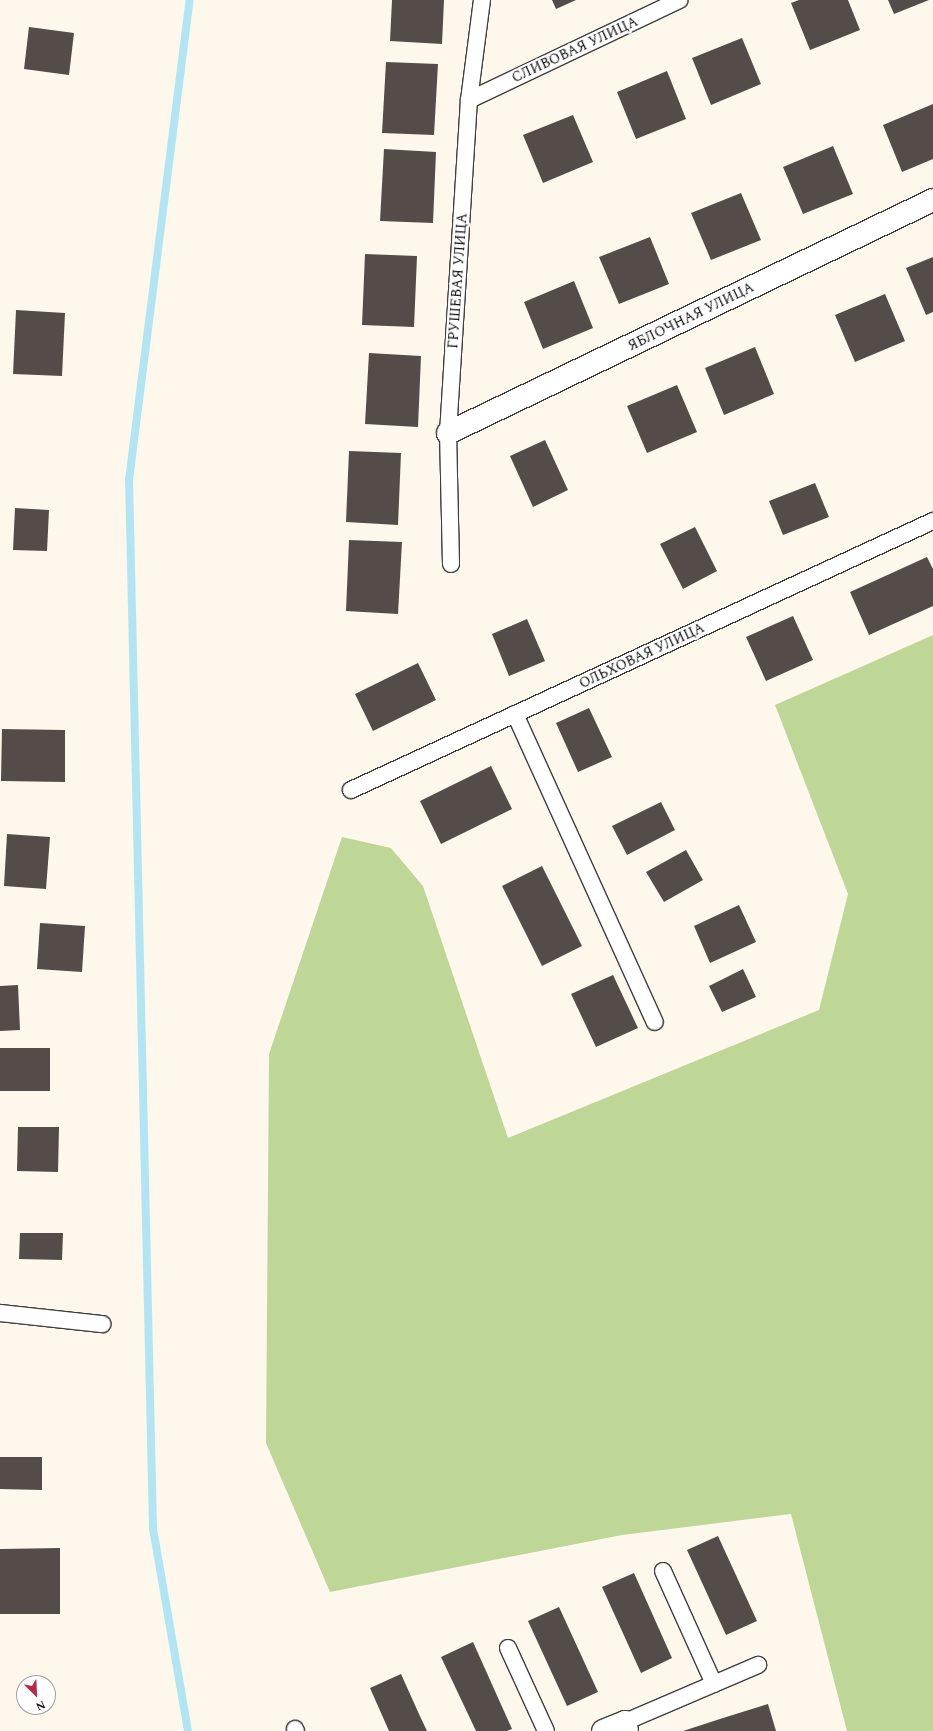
<!DOCTYPE html>
<meta charset="utf-8">
<style>
body{margin:0}
#map{position:relative;width:933px;height:1731px;overflow:hidden;background:#fef8ec;font-family:Spectral,serif}
div>[style]{position:absolute}
.forest>*{inset:0;background:#bed797}
.stream>*{height:8px;margin:-4px;padding:0 4px;transform-origin:4px;border-radius:4px;background:#b2e5f4}
.building>*{inset:0;background:#544c49}
.roads{filter:drop-shadow(1px 0 #3f3f3f) drop-shadow(-1px 0 #3f3f3f) drop-shadow(0 1px #3f3f3f) drop-shadow(0 -1px #3f3f3f)}
.service>*{height:16px;margin:-8px;padding:0 8px;transform-origin:8px;border-radius:8px;background:#fff}
.minor>*{height:22px;margin:-11px;padding:0 11px;transform-origin:11px;border-radius:11px;background:#fff}
span{translate:-50% -50%;white-space:nowrap;text-align:center;line-height:1.15;-webkit-text-stroke:4px #fff;paint-order:stroke}
.street-label{font-size:14px;color:#0c0c0c}
.north{position:absolute;left:16px;top:1675px;width:40px;height:40px;box-sizing:border-box;background:#fff;border:1px solid #9e9e9e;border-radius:50%;rotate:156deg;font-size:11px;font-weight:700;line-height:16px;text-align:center;color:#0c0c0c}
.north::after{content:'';display:block;margin:auto;width:14px;height:18px;background:#b72946;clip-path:polygon(50% 0,100% 100%,50% 72%,0 100%)}
</style>
<div id="map">
<div class="forest">
<div style="clip-path:polygon(933px 635px,933px 1731px,847px 1731px,791px 1514px,622px 1535px,330px 1592px,266px 1443px,269px 1054px,342px 837px,391px 848px,423px 886px,508px 1138px,819px 1010px,848px 894px,775px 705px)"></div>
</div>
<div class="stream">
<div style="left:188px;top:1731px;width:206px;rotate:-99.8deg"></div>
<div style="left:153px;top:1528px;width:1048px;rotate:-91.31deg"></div>
<div style="left:129px;top:480px;width:484px;rotate:-82.8deg"></div>
</div>
<div class="building">
<div style="clip-path:polygon(392px 0,444px 0,442px 44px,390px 41px)"></div>
<div style="clip-path:polygon(552px 0,576px 0,556px 9px)"></div>
<div style="clip-path:polygon(799px 0,848px 0,860px 30px,810px 50px,791px 3px)"></div>
<div style="clip-path:polygon(888px 0,929px 0,894px 14px)"></div>
<div style="clip-path:polygon(29px 27px,74px 33px,69px 75px,24px 69px)"></div>
<div style="clip-path:polygon(742px 38px,761px 84px,711px 105px,692px 58px)"></div>
<div style="clip-path:polygon(386px 62px,438px 64px,434px 135px,382px 133px)"></div>
<div style="clip-path:polygon(667px 71px,686px 119px,636px 139px,617px 92px)"></div>
<div style="clip-path:polygon(933px 104px,933px 159px,902px 172px,883px 125px)"></div>
<div style="clip-path:polygon(573px 115px,593px 162px,543px 183px,523px 135px)"></div>
<div style="clip-path:polygon(833px 146px,853px 194px,803px 214px,783px 167px)"></div>
<div style="clip-path:polygon(384px 149px,436px 152px,433px 223px,380px 221px)"></div>
<div style="clip-path:polygon(741px 193px,761px 240px,711px 260px,691px 213px)"></div>
<div style="clip-path:polygon(650px 237px,669px 284px,619px 304px,599px 257px)"></div>
<div style="clip-path:polygon(365px 254px,417px 256px,414px 327px,362px 325px)"></div>
<div style="clip-path:polygon(933px 257px,933px 312px,926px 315px,906px 268px)"></div>
<div style="clip-path:polygon(574px 281px,593px 328px,543px 349px,524px 302px)"></div>
<div style="clip-path:polygon(885px 294px,905px 341px,855px 362px,835px 315px)"></div>
<div style="clip-path:polygon(16px 310px,65px 313px,62px 376px,13px 374px)"></div>
<div style="clip-path:polygon(755px 347px,774px 394px,724px 415px,705px 368px)"></div>
<div style="clip-path:polygon(369px 353px,421px 356px,418px 427px,365px 424px)"></div>
<div style="clip-path:polygon(677px 385px,697px 432px,647px 453px,627px 406px)"></div>
<div style="clip-path:polygon(545px 440px,568px 490px,533px 507px,510px 456px)"></div>
<div style="clip-path:polygon(349px 451px,401px 453px,398px 525px,346px 522px)"></div>
<div style="clip-path:polygon(815px 483px,829px 517px,783px 535px,769px 501px)"></div>
<div style="clip-path:polygon(15px 508px,49px 510px,47px 551px,13px 550px)"></div>
<div style="clip-path:polygon(695px 527px,717px 571px,683px 589px,660px 544px)"></div>
<div style="clip-path:polygon(349px 540px,402px 542px,398px 614px,346px 611px)"></div>
<div style="clip-path:polygon(927px 557px,933px 569px,933px 606px,869px 635px,850px 592px)"></div>
<div style="clip-path:polygon(793px 616px,813px 660px,766px 681px,746px 637px)"></div>
<div style="clip-path:polygon(527px 619px,545px 661px,509px 676px,492px 634px)"></div>
<div style="clip-path:polygon(418px 663px,436px 700px,373px 731px,355px 694px)"></div>
<div style="clip-path:polygon(589px 708px,612px 757px,578px 772px,556px 723px)"></div>
<div style="clip-path:polygon(2px 729px,65px 730px,65px 782px,1px 781px)"></div>
<div style="clip-path:polygon(491px 766px,512px 809px,441px 844px,420px 801px)"></div>
<div style="clip-path:polygon(661px 802px,675px 830px,627px 855px,612px 826px)"></div>
<div style="clip-path:polygon(7px 834px,50px 837px,46px 889px,4px 886px)"></div>
<div style="clip-path:polygon(686px 850px,703px 880px,664px 902px,646px 872px)"></div>
<div style="clip-path:polygon(542px 866px,582px 946px,542px 966px,502px 886px)"></div>
<div style="clip-path:polygon(739px 905px,756px 942px,710px 963px,694px 926px)"></div>
<div style="clip-path:polygon(40px 923px,85px 926px,82px 972px,37px 969px)"></div>
<div style="clip-path:polygon(743px 969px,756px 997px,722px 1012px,709px 986px)"></div>
<div style="clip-path:polygon(613px 975px,638px 1028px,596px 1047px,571px 994px)"></div>
<div style="clip-path:polygon(18px 985px,20px 1030px,0 1031px,0 986px)"></div>
<div style="clip-path:polygon(0 1048px,50px 1048px,50px 1091px,0 1091px)"></div>
<div style="clip-path:polygon(18px 1127px,59px 1127px,58px 1172px,17px 1171px)"></div>
<div style="clip-path:polygon(20px 1233px,63px 1233px,62px 1260px,19px 1259px)"></div>
<div style="clip-path:polygon(0 1457px,42px 1457px,42px 1490px,0 1489px)"></div>
<div style="clip-path:polygon(718px 1536px,757px 1621px,726px 1635px,687px 1550px)"></div>
<div style="clip-path:polygon(60px 1548px,60px 1614px,0 1614px,0 1549px)"></div>
<div style="clip-path:polygon(634px 1573px,672px 1658px,641px 1673px,602px 1587px)"></div>
<div style="clip-path:polygon(559px 1607px,598px 1692px,567px 1706px,528px 1621px)"></div>
<div style="clip-path:polygon(473px 1642px,512px 1729px,507px 1731px,476px 1731px,441px 1657px)"></div>
<div style="clip-path:polygon(401px 1674px,419px 1714px,427px 1731px,389px 1731px,370px 1688px)"></div>
<div style="clip-path:polygon(768px 1704px,776px 1731px,683px 1731px,723px 1718px)"></div>
</div>
<div class="roads">
<div class="service">
<div style="left:469px;top:100px;width:233px;rotate:-25.4deg"></div>
<div style="left:451px;top:564px;width:131px;rotate:-91.3deg"></div>
<div style="left:448px;top:433px;width:334px;rotate:-86.4deg"></div>
<div style="left:469px;top:100px;width:101px;rotate:-82.6deg"></div>
<div style="left:515px;top:714px;width:338px;rotate:65.6deg"></div>
<div style="left:351px;top:790px;width:641px;rotate:-24.81deg"></div>
<div style="left:0;top:1313px;width:103px;rotate:6.2deg"></div>
<div style="left:663px;top:1571px;width:124px;rotate:65.7deg"></div>
<div style="left:508px;top:1648px;width:91px;rotate:65.4deg"></div>
<div style="left:625px;top:1722px;width:145px;rotate:-23.2deg"></div>
<div style="left:295px;top:1729px;width:2px;rotate:63deg"></div>
</div>
<div class="minor">
<div style="left:448px;top:433px;width:538px;rotate:-25.66deg"></div>
<div style="left:603px;top:1731px;width:24px;rotate:-22deg"></div>
<div style="left:625px;top:1722px;width:9px;rotate:77deg"></div>
</div>
</div>
<div class="street-label">
<span style="left:575px;top:50px;rotate:-25deg">СЛИВОВАЯ УЛИЦА</span>
<span style="left:458px;top:281px;rotate:-86deg">ГРУШЕВАЯ УЛИЦА</span>
<span style="left:691px;top:317px;rotate:-26deg">ЯБЛОЧНАЯ УЛИЦА</span>
<span style="left:642px;top:656px;rotate:-25deg">ОЛЬХОВАЯ УЛИЦА</span>
</div>
<div class="north">N</div>
</div>
